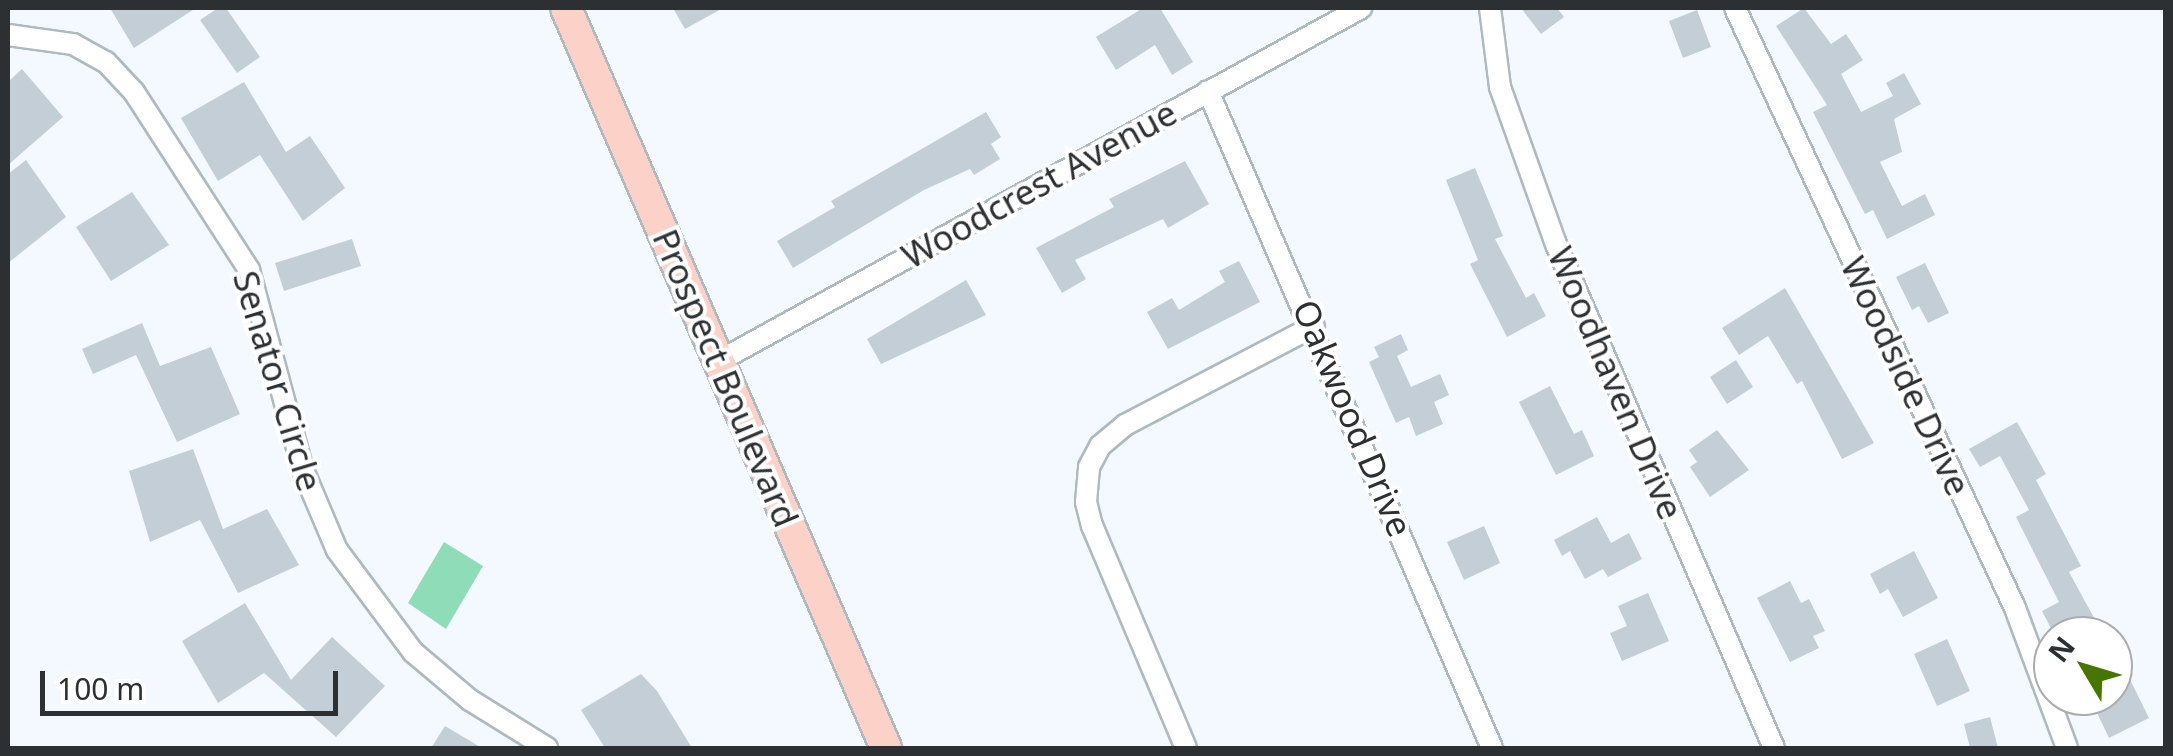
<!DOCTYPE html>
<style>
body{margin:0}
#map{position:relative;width:2173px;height:756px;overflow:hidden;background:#f3f9fe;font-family:"Noto Sans",sans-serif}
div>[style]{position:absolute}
.green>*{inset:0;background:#8eddb8}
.building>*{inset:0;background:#c4ced6}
.roads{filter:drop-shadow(2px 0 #afb9c0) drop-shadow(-2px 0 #afb9c0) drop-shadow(0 2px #afb9c0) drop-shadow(0 -2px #afb9c0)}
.street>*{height:20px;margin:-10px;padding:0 10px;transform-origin:10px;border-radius:10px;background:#fff}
.secondary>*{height:30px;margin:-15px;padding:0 15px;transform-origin:15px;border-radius:15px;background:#fcd2c8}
span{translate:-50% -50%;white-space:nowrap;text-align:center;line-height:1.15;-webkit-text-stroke:8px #fff;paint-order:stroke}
.street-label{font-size:35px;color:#2c3033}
.frame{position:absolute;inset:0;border:10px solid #2c3033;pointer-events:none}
.north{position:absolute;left:2033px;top:616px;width:100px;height:100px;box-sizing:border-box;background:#fff;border:2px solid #abacad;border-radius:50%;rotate:308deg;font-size:28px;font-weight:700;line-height:40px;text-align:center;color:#2c3033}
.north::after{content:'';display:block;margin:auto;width:35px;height:45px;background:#457700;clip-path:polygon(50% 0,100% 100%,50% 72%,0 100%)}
.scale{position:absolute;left:40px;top:671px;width:298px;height:45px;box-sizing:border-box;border:5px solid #2c3033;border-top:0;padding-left:12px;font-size:30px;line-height:35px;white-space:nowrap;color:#2c3033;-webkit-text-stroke:8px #fff;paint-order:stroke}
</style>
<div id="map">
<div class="green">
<div style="clip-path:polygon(444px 542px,483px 566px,446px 629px,408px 603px)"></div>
</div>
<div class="building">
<div style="clip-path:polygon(110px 8px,196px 8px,134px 48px)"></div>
<div style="clip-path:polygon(218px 8px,226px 8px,260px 57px,237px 73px,200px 20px)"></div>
<div style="clip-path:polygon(673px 8px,723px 8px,685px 29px)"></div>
<div style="clip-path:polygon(1143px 8px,1160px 8px,1193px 62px,1172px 75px,1155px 45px,1116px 70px,1096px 37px)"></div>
<div style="clip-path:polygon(1521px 8px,1557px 8px,1564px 17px,1541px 34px)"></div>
<div style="clip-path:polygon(1804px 8px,1831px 44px,1846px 34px,1863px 60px,1841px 74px,1861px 112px,1893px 96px,1886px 83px,1904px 73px,1921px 104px,1894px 119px,1902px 152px,1880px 162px,1902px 206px,1925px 194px,1935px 215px,1887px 239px,1873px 210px,1865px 214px,1813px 112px,1827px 105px,1776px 26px)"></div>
<div style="clip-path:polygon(1697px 10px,1711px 47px,1683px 58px,1669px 21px)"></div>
<div style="clip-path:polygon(22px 69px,63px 117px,8px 165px,8px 82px)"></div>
<div style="clip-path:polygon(244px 82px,286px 152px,310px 136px,345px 188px,303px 221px,260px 155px,218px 181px,181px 118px)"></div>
<div style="clip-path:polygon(986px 112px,1001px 137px,991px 144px,1000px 159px,974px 175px,970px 169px,924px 190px,793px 268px,777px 241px,835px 207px,831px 201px)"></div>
<div style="clip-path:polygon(26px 160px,66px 217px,8px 263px,8px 174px)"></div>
<div style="clip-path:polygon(1185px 161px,1209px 204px,1168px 228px,1163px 219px,1075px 260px,1086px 279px,1062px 293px,1036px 248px,1114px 207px,1109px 199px)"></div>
<div style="clip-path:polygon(1475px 168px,1503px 236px,1495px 239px,1526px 298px,1534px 293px,1546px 316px,1507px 337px,1470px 264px,1478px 260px,1446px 180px)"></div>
<div style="clip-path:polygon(132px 192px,169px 245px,111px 281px,76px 227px)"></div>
<div style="clip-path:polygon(352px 239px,361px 266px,284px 291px,275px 263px)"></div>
<div style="clip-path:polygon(1239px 261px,1260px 302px,1168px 349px,1147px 312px,1172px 298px,1179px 310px,1225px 282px,1219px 271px)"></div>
<div style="clip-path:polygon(1925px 263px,1949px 313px,1928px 323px,1919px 306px,1912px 310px,1896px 277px)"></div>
<div style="clip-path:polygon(966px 280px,986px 315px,881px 364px,867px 339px)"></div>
<div style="clip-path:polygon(1785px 288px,1874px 443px,1842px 459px,1802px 381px,1797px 384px,1768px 336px,1739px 355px,1722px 328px)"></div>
<div style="clip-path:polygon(142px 323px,160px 366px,211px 347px,240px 414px,177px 442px,136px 355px,93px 374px,82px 349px)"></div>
<div style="clip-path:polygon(1401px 334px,1408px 350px,1397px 356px,1411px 387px,1440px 374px,1449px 395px,1434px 402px,1443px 424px,1416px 436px,1409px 417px,1396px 423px,1369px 362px,1379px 357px,1374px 347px)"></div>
<div style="clip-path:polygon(1736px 360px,1753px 387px,1727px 404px,1710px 377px)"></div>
<div style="clip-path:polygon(1550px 386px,1574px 434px,1582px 430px,1594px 456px,1556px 475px,1519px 402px)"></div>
<div style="clip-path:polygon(2017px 422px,2046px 474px,2036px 480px,2081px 566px,2069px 572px,2104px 636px,2055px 636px,2042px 611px,2059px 602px,2016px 517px,2029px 510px,2000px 456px,1980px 467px,1969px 449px)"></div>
<div style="clip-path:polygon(1717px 430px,1749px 470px,1710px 497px,1690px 467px,1697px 462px,1689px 450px)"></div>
<div style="clip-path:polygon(193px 449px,223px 529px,267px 509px,299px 565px,238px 593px,200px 520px,150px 542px,129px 471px)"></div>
<div style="clip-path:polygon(1597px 517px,1611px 543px,1629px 533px,1642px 559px,1608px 577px,1603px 569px,1585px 579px,1570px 551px,1562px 556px,1554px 540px)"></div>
<div style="clip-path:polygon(1484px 526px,1500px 563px,1464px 580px,1447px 542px)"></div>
<div style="clip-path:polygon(1914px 551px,1938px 598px,1903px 617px,1888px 589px,1880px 594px,1870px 574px)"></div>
<div style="clip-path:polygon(1790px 581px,1801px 603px,1809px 599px,1825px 631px,1813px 636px,1819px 648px,1790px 662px,1757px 598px)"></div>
<div style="clip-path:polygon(1648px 593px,1669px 641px,1622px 661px,1610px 633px,1627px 626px,1618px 606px)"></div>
<div style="clip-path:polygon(245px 603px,291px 680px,332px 637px,385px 686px,336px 737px,264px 673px,218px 703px,182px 641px)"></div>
<div style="clip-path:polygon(1947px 639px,1970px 691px,1937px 706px,1914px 654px)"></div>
<div style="clip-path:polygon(2113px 645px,2149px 718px,2109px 738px,2089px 696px,2113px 696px)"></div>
<div style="clip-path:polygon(641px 674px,657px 691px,692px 748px,605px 748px,581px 710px)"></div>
<div style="clip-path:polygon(1990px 717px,1998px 748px,1970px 748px,1964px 724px)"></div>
<div style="clip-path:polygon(445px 726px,482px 748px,431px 748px)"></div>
</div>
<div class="roads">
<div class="street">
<div style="left:1490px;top:8px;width:80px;rotate:82.8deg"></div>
<div style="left:1500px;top:87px;width:167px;rotate:70.4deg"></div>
<div style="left:1556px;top:244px;width:549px;rotate:66.61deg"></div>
<div style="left:1735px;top:8px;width:662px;rotate:64.98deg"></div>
<div style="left:2015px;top:608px;width:149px;rotate:69.6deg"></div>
<div style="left:8px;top:35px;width:66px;rotate:7.9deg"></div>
<div style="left:73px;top:44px;width:38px;rotate:29deg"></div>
<div style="left:106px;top:62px;width:41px;rotate:47deg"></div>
<div style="left:134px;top:92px;width:212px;rotate:57.1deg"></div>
<div style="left:249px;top:270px;width:207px;rotate:74.9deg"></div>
<div style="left:303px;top:470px;width:87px;rotate:67deg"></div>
<div style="left:337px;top:550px;width:127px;rotate:53.3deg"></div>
<div style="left:413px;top:652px;width:75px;rotate:40.1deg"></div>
<div style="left:470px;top:700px;width:91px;rotate:31.9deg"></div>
<div style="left:1208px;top:91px;width:716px;rotate:66.62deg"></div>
<div style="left:719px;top:361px;width:733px;rotate:-28.8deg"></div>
<div style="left:1186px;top:748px;width:241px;rotate:-112.9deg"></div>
<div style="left:1092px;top:526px;width:25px;rotate:-104deg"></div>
<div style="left:1086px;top:502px;width:35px;rotate:-85deg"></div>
<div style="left:1089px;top:467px;width:24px;rotate:-62deg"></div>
<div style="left:1100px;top:446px;width:33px;rotate:-40deg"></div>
<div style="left:1125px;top:425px;width:213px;rotate:-27.6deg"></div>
</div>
<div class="secondary">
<div style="left:566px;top:8px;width:806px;rotate:66.61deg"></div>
</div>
</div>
<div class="street-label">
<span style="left:1039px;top:184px;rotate:-29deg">Woodcrest Avenue</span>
<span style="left:1906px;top:376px;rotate:65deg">Woodside Drive</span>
<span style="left:726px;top:378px;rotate:67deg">Prospect Boulevard</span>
<span style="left:278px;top:381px;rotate:73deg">Senator Circle</span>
<span style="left:1616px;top:383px;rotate:67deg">Woodhaven Drive</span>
<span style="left:1353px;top:418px;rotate:67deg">Oakwood Drive</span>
</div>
<div class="frame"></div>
<div class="north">N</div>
<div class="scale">100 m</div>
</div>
